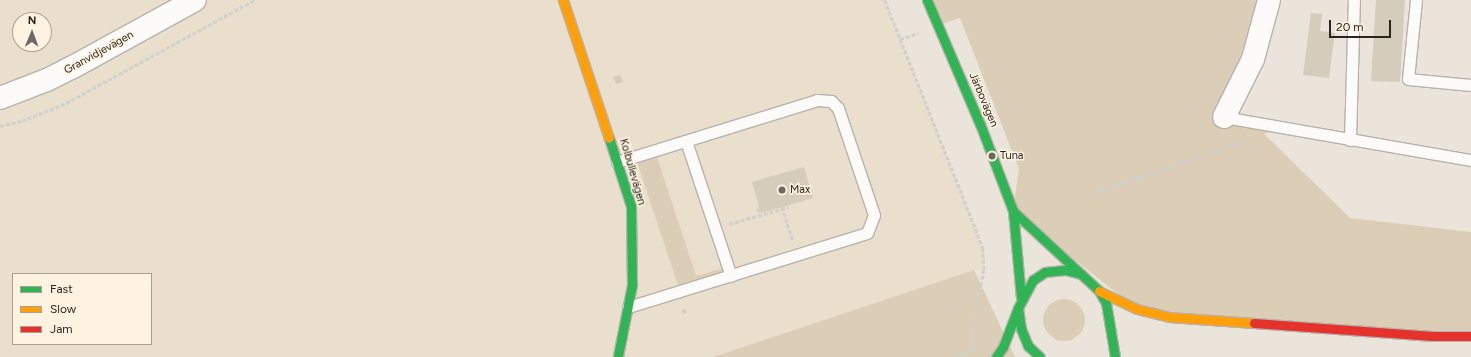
<!DOCTYPE html>
<meta charset="utf-8">
<style>
body{margin:0}
#map{position:relative;width:1471px;height:357px;overflow:hidden;background:#eae4da;font-family:Figtree,sans-serif}
div>[style]{position:absolute}
.built>*{inset:0;background:#eadecc}
.green>*{inset:0;background:#dccdb6}
.round{border-radius:50%}
.building>*{inset:0;background:#d6ccbc}
.path>*{height:2.5px;margin-top:-1.25px;transform-origin:0;background:repeating-linear-gradient(90deg,#d1d0cd 0 4px,transparent 0 6px)}
.roads{filter:drop-shadow(1px 0 #b7b2ab) drop-shadow(-1px 0 #b7b2ab) drop-shadow(0 1px #b7b2ab) drop-shadow(0 -1px #b7b2ab)}
.lane>*{height:11px;margin:-5.5px;padding:0 5.5px;transform-origin:5.5px;border-radius:5.5px;background:#fcfbf9}
.street>*{height:22px;margin:-11px;padding:0 11px;transform-origin:11px;border-radius:11px;background:#fcfbf9}
.fast>*{height:9px;margin:-4.5px;padding:0 4.5px;transform-origin:4.5px;border-radius:4.5px;background:#30b455}
.slow>*{height:9px;margin:-4.5px;padding:0 4.5px;transform-origin:4.5px;border-radius:4.5px;background:#ff9f0a}
.jam>*{height:9px;margin:-4.5px;padding:0 4.5px;transform-origin:4.5px;border-radius:4.5px;background:#e5322d}
.dots>*{width:11px;height:11px;translate:-50% -50%;box-sizing:border-box;border:2px solid #fef2e0;border-radius:50%}
span{translate:-50% -50%;white-space:nowrap;text-align:center;line-height:1.15;-webkit-text-stroke:3px #fef2e0;paint-order:stroke}
.street-label{font-size:11px;color:#29251e}
.poi-label{font-size:11px;color:#29251e}
.left{translate:0 -50%;text-align:left}
.legend{position:absolute;left:12px;top:273px;width:140px;height:72px;box-sizing:border-box;background:#fef2e0;border:1px solid #a9a092;margin:0;padding:5px 7px;list-style:none;font-size:12px;color:#29251e}
.legend li{display:flex;align-items:center;gap:8px;height:20px}
.legend b{width:20px;border:1px solid #a9a092}
.north{position:absolute;left:12px;top:12px;width:40px;height:40px;box-sizing:border-box;background:#fef2e0;border:1px solid #a9a092;border-radius:50%;rotate:1deg;font-size:11px;font-weight:700;line-height:16px;text-align:center;color:#29251e}
.north::after{content:'';display:block;margin:auto;width:14px;height:18px;background:#6d6860;clip-path:polygon(50% 0,100% 100%,50% 72%,0 100%)}
.scale{position:absolute;left:1329px;top:20px;width:62px;height:18px;box-sizing:border-box;border:2px solid #29251e;border-top:0;padding-left:5px;font-size:12px;line-height:14px;white-space:nowrap;color:#29251e;-webkit-text-stroke:3px #fef2e0;paint-order:stroke}
</style>
<div id="map">
<div class="built">
<div style="clip-path:polygon(evenodd,0 0,885px 0,983px 248px,984px 270px,974px 270px,713px 357px,0 357px,0 0,20px 20px,44px 20px,44px 44px,20px 44px,20px 20px,0 0,13px 274px,151px 274px,151px 344px,13px 344px,13px 274px)"></div>
</div>
<div class="green">
<div style="clip-path:polygon(927px 0,1269px 0,1224px 117px,1280px 128px,1264px 134px,1350px 218px,1471px 232px,1471px 336px,1137px 309px,1013px 211px,1019px 169px,960px 18px,938px 25px)"></div>
<div style="clip-path:polygon(655px 151px,696px 276px,728px 267px,731px 276px,680px 291px,635px 156px)"></div>
<div style="clip-path:polygon(974px 270px,1015px 357px,713px 357px)"></div>
<div class="round" style="left:1043px;top:299px;width:42px;height:42px"></div>
</div>
<div class="building">
<div style="clip-path:polygon(1376px 0,1405px 0,1400px 82px,1371px 81px)"></div>
<div style="clip-path:polygon(1311px 13px,1322px 14px,1320px 31px,1335px 33px,1329px 78px,1303px 75px)"></div>
<div style="clip-path:polygon(620px 75px,623px 82px,616px 84px,613px 77px)"></div>
<div style="clip-path:polygon(804px 167px,813px 198px,761px 213px,752px 182px)"></div>
<div style="clip-path:polygon(686px 309px,687px 313px,683px 314px,682px 310px)"></div>
</div>
<div class="path">
<div style="left:885px;top:0;width:267px;rotate:68.4deg"></div>
<div style="left:983px;top:248px;width:22px;rotate:87deg"></div>
<div style="left:984px;top:270px;width:68px;rotate:100.2deg"></div>
<div style="left:972px;top:337px;width:16px;rotate:75deg"></div>
<div style="left:900px;top:39px;width:19px;rotate:-18deg"></div>
<div style="left:0;top:126px;width:23px;rotate:-13deg"></div>
<div style="left:22px;top:121px;width:48px;rotate:-22.2deg"></div>
<div style="left:66px;top:103px;width:215px;rotate:-28.6deg"></div>
<div style="left:1095px;top:192px;width:164px;rotate:-18.9deg"></div>
<div style="left:782px;top:207px;width:35px;rotate:72deg"></div>
<div style="left:758px;top:208px;width:7px;rotate:74deg"></div>
<div style="left:729px;top:224px;width:62px;rotate:-15.8deg"></div>
<div style="left:953px;top:357px;width:22px;rotate:-24deg"></div>
</div>
<div class="roads">
<div class="lane">
<div style="left:1416px;top:0;width:79px;rotate:95.8deg"></div>
<div style="left:1408px;top:79px;width:63px;rotate:5.4deg"></div>
<div style="left:1224px;top:117px;width:251px;rotate:9.9deg"></div>
<div style="left:1350px;top:140px;width:140px;rotate:-88.4deg"></div>
<div style="left:686px;top:141px;width:142px;rotate:71.6deg"></div>
<div style="left:617px;top:162px;width:209px;rotate:-17.2deg"></div>
<div style="left:817px;top:100px;width:14px;rotate:4deg"></div>
<div style="left:831px;top:101px;width:10px;rotate:45deg"></div>
<div style="left:838px;top:108px;width:113px;rotate:71.4deg"></div>
<div style="left:874px;top:215px;width:19px;rotate:111deg"></div>
<div style="left:867px;top:233px;width:250px;rotate:162.8deg"></div>
</div>
<div class="street">
<div style="left:0;top:98px;width:50px;rotate:-21deg"></div>
<div style="left:47px;top:80px;width:29px;rotate:-27deg"></div>
<div style="left:73px;top:67px;width:139px;rotate:-28.8deg"></div>
<div style="left:1224px;top:117px;width:65px;rotate:-63.4deg"></div>
<div style="left:1253px;top:59px;width:61px;rotate:-74.8deg"></div>
</div>
<div class="fast">
<div style="left:927px;top:0;width:135px;rotate:66.9deg"></div>
<div style="left:980px;top:124px;width:93px;rotate:69.2deg"></div>
<div style="left:1013px;top:211px;width:87px;rotate:84.7deg"></div>
<div style="left:609px;top:138px;width:71px;rotate:72.1deg"></div>
<div style="left:631px;top:206px;width:79px;rotate:89.3deg"></div>
<div style="left:632px;top:285px;width:72px;rotate:101.2deg"></div>
<div style="left:1013px;top:211px;width:93px;rotate:42.8deg"></div>
<div style="left:996px;top:357px;width:12px;rotate:-55deg"></div>
<div style="left:1003px;top:347px;width:42px;rotate:-69deg"></div>
<div style="left:1040px;top:357px;width:16px;rotate:-137deg"></div>
<div style="left:1028px;top:346px;width:18px;rotate:-112deg"></div>
<div style="left:1021px;top:329px;width:21px;rotate:-98deg"></div>
<div style="left:1018px;top:308px;width:32px;rotate:-62deg"></div>
<div style="left:1033px;top:280px;width:14px;rotate:-34deg"></div>
<div style="left:1045px;top:272px;width:20px;rotate:-6deg"></div>
<div style="left:1065px;top:270px;width:16px;rotate:14deg"></div>
<div style="left:1081px;top:274px;width:25px;rotate:43deg"></div>
<div style="left:1099px;top:291px;width:14px;rotate:60deg"></div>
<div style="left:1106px;top:303px;width:55px;rotate:80.5deg"></div>
</div>
<div class="slow">
<div style="left:563px;top:0;width:145px;rotate:71.6deg"></div>
<div style="left:1099px;top:291px;width:42px;rotate:25.3deg"></div>
<div style="left:1137px;top:309px;width:33px;rotate:14deg"></div>
<div style="left:1169px;top:317px;width:85px;rotate:4deg"></div>
</div>
<div class="jam">
<div style="left:1254px;top:323px;width:179px;rotate:4.2deg"></div>
<div style="left:1433px;top:336px;width:38px"></div>
</div>
</div>
<div class="dots">
<div style="left:992px;top:156px;background:#6d6860"></div>
<div style="left:782px;top:190px;background:#6d6860"></div>
</div>
<div class="street-label">
<span style="left:99px;top:53px;rotate:-29deg">Granvidjevägen</span>
<span style="left:983px;top:100px;rotate:67deg">Järbovägen</span>
<span style="left:632px;top:172px;rotate:74deg">Kolbullevägen</span>
</div>
<div class="poi-label">
<span class="left" style="left:1000px;top:156px">Tuna</span>
<span class="left" style="left:790px;top:190px">Max</span>
</div>
<ul class="legend">
<li><b style="height:5px;background:#30b455"></b>Fast</li>
<li><b style="height:5px;background:#ff9f0a"></b>Slow</li>
<li><b style="height:5px;background:#e5322d"></b>Jam</li>
</ul>
<div class="north">N</div>
<div class="scale">20 m</div>
</div>
